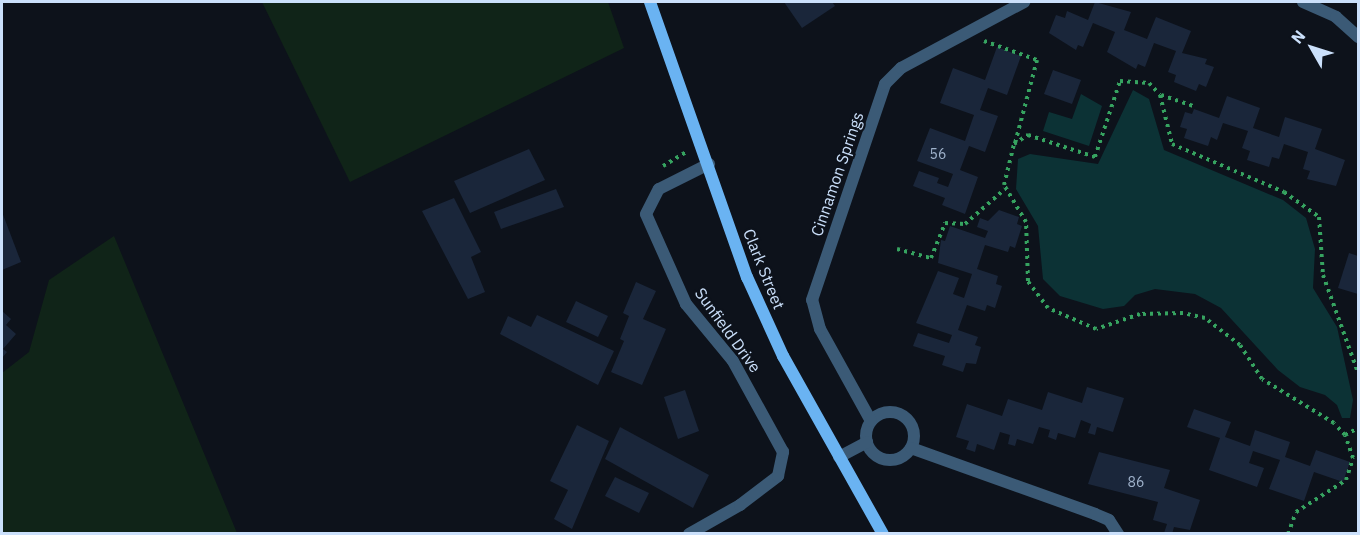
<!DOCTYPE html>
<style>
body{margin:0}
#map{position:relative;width:1360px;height:535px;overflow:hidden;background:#0d121b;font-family:"IBM Plex Sans",sans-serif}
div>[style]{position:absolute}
.green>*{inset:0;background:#102418}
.water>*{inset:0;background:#0c3235}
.building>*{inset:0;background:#1a263a}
.path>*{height:4px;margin-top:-2px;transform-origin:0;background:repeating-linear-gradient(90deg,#36a360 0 3px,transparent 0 7.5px)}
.street>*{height:12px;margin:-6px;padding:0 6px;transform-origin:6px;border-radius:6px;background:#3b5a76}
.street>.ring{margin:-6px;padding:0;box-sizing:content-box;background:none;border:12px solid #3b5a76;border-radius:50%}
.secondary>*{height:12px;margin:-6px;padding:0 6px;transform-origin:6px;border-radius:6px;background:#6ab3f2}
span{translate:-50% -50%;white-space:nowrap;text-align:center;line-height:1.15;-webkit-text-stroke:4.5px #0d121b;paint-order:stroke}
.number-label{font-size:14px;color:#9fb2cb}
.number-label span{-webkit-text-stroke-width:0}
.street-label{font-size:16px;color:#cbe0fb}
.frame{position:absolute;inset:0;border:3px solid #cbe0fb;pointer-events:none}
.north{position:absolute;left:1282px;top:18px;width:60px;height:60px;-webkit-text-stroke:4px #0d121b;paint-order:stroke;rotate:309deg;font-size:16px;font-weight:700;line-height:24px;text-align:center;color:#cbe0fb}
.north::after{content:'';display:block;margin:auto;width:21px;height:27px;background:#cbe0fb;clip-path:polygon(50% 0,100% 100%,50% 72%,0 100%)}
</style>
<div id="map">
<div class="green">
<div style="clip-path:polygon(262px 2px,608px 2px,624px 48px,350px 182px)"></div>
<div style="clip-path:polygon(114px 236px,237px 533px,2px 533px,2px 373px,29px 352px,49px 280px)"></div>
</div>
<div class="water">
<div style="clip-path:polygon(1133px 90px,1149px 99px,1164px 150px,1283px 200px,1306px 218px,1315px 249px,1313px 288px,1337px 327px,1353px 400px,1350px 418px,1342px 418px,1337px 405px,1325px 395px,1300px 387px,1278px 370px,1221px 308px,1195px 294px,1155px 289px,1135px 295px,1124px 306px,1103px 309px,1060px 296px,1043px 279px,1038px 226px,1016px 189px,1018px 159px,1030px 154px,1098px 164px)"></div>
<div style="clip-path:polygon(1081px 94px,1102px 106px,1089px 146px,1043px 131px,1049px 112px,1072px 119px)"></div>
</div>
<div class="building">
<div style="clip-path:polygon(784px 2px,832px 2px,835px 6px,802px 28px)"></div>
<div style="clip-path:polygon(1095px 2px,1131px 12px,1124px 30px,1147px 39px,1156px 17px,1191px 31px,1182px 53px,1207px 59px,1205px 64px,1214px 67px,1206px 87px,1199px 84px,1196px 91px,1174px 82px,1176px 75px,1168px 72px,1176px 51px,1154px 43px,1145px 67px,1138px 64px,1136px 69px,1107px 52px,1115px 32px,1093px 23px,1083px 47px,1078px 45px,1076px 50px,1049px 33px,1056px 15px,1065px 18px,1067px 11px,1088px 20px)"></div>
<div style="clip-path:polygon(997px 47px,1021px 56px,1007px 95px,988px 88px,980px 110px,998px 116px,985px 152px,969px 146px,960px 170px,978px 177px,965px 214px,942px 205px,945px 198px,913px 186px,919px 171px,939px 178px,937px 183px,948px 187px,953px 174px,917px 161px,930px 128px,965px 141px,974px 115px,940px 103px,953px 68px,985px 80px)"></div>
<div style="clip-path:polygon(1053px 70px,1081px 80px,1072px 104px,1044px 94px)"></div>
<div style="clip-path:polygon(1227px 96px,1260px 108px,1253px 128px,1279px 137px,1285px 117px,1322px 129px,1315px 149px,1345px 160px,1336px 186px,1307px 179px,1310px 171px,1303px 169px,1308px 152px,1284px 144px,1279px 159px,1272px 157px,1269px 167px,1247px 160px,1250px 151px,1242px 148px,1248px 131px,1223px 123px,1217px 140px,1211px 137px,1208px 146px,1184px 138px,1187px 129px,1180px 127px,1185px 112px,1192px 114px,1194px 109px,1219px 118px)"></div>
<div style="clip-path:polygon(529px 149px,545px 180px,470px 213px,454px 181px)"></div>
<div style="clip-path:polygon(556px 189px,564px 207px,501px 229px,494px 212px)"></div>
<div style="clip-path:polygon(454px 198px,481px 252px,471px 257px,485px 292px,468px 299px,422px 211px)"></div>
<div style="clip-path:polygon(999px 210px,1019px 217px,1017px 224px,1022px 226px,1015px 248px,1010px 246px,1008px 252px,985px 245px,977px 269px,998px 276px,996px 284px,1002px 286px,995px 308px,987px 305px,985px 311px,967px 305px,958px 330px,978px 337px,975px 345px,981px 347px,976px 364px,966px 363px,963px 372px,942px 365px,945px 356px,913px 346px,918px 333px,949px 343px,952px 335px,916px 323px,938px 271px,959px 278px,953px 294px,964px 298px,972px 274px,938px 263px,941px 240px,945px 241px,950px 226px,985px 238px,988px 231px,977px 227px,980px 218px,988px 221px)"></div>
<div style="clip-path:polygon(2px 212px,21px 262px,2px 270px)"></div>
<div style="clip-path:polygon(1349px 253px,1358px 256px,1358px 294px,1338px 288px)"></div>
<div style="clip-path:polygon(636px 282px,656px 291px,643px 319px,666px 329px,642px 385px,611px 372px,624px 341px,620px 339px,629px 316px,623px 313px)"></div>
<div style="clip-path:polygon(576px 301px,608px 316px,598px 337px,566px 322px)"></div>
<div style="clip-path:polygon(2px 311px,11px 319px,6px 325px,16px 334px,3px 349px,7px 352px,2px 358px)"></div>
<div style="clip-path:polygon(537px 315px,614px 351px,598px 385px,500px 334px,508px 316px,531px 327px)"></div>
<div style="clip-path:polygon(1087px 387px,1124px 398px,1113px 432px,1097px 427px,1095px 435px,1088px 433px,1091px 424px,1081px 420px,1075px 438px,1058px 433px,1056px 440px,1048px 437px,1050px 430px,1039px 427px,1033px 444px,1017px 439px,1015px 446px,1008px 444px,1010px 435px,1000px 432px,994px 450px,977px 444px,975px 452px,966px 449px,969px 441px,956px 437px,967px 404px,1002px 416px,1008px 399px,1042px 410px,1048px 392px,1082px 403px)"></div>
<div style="clip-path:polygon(685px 390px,699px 431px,678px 439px,664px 397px)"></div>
<div style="clip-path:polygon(1194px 409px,1231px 422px,1225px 437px,1250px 446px,1255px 430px,1290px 442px,1285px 457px,1310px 466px,1316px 450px,1350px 462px,1343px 482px,1314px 472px,1304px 501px,1269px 489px,1280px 460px,1253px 451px,1249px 463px,1264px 468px,1257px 487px,1209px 470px,1220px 438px,1187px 427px)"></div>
<div style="clip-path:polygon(577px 425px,609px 441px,572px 529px,554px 519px,568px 490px,550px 481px)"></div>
<div style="clip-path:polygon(620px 427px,709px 475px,693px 508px,605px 459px)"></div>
<div style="clip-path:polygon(1099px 452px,1170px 470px,1164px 488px,1200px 500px,1190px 530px,1174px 527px,1172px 534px,1164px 533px,1167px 524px,1153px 520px,1158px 502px,1088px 484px)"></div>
<div style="clip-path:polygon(615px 477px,649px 493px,639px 513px,605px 496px)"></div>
</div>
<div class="path">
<div style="left:984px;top:41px;width:56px;rotate:19.7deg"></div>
<div style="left:1037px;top:60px;width:86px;rotate:104.8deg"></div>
<div style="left:1161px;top:95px;width:36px;rotate:19deg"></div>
<div style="left:663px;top:166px;width:29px;rotate:-31deg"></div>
<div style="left:897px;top:249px;width:35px;rotate:15deg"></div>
<div style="left:931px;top:258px;width:38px;rotate:-68deg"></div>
<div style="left:945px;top:223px;width:20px;rotate:3deg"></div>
<div style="left:965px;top:224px;width:53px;rotate:-41.2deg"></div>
<div style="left:1345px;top:435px;width:15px;rotate:-28deg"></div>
<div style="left:1288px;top:534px;width:23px;rotate:-70deg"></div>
<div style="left:1296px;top:512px;width:59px;rotate:-32.6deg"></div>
<div style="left:1346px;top:480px;width:23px;rotate:-72deg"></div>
<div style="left:1353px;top:458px;width:24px;rotate:-109deg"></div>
<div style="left:1345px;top:435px;width:16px;rotate:-133deg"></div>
<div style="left:1334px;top:423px;width:84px;rotate:-148.6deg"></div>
<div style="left:1262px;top:379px;width:40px;rotate:-122.9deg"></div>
<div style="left:1240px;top:345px;width:44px;rotate:-142.4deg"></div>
<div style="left:1205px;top:318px;width:23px;rotate:-167deg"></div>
<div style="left:1183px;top:313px;width:43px;rotate:178.7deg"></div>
<div style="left:1140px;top:314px;width:46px;rotate:161.2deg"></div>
<div style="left:1096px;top:329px;width:52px;rotate:-156.4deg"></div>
<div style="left:1048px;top:308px;width:34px;rotate:-127deg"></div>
<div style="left:1028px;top:281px;width:59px;rotate:-91.9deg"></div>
<div style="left:1026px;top:222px;width:43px;rotate:-120.7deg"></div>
<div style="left:1004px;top:185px;width:42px;rotate:-76.3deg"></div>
<div style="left:1014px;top:144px;width:17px;rotate:-33deg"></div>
<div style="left:1028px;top:135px;width:71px;rotate:18.2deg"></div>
<div style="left:1095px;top:157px;width:80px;rotate:-71.8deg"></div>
<div style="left:1120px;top:81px;width:29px;rotate:4deg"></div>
<div style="left:1149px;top:83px;width:16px;rotate:47deg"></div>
<div style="left:1160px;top:95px;width:50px;rotate:76.2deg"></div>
<div style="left:1172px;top:144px;width:122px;rotate:23.2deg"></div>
<div style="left:1284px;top:192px;width:43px;rotate:35.5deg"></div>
<div style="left:1319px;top:217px;width:58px;rotate:86.1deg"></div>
<div style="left:1323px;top:275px;width:104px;rotate:70.3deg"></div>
</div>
<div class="street">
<div style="left:1303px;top:2px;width:36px;rotate:24deg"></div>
<div style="left:1336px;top:17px;width:30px;rotate:42deg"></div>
<div class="ring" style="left:866px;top:412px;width:36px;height:36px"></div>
<div style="left:871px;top:421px;width:105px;rotate:-119deg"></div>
<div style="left:820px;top:329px;width:30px;rotate:-105deg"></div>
<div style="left:812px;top:300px;width:228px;rotate:-71.3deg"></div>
<div style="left:885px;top:84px;width:23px;rotate:-45deg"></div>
<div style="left:901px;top:68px;width:140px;rotate:-28.2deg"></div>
<div style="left:911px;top:448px;width:195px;rotate:19.7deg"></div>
<div style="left:1095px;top:514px;width:15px;rotate:23deg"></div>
<div style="left:1109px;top:520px;width:17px;rotate:57deg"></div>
<div style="left:839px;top:457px;width:32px;rotate:-28deg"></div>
<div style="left:689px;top:534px;width:59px;rotate:-29.6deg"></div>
<div style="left:740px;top:505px;width:48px;rotate:-37.3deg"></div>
<div style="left:778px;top:476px;width:25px;rotate:-78deg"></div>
<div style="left:783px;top:452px;width:104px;rotate:-118.8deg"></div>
<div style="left:733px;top:361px;width:74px;rotate:-129.5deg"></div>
<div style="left:686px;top:304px;width:98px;rotate:-114deg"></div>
<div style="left:646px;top:214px;width:28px;rotate:-63deg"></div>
<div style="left:659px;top:189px;width:56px;rotate:-26.6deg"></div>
</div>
<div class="secondary">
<div style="left:650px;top:2px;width:292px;rotate:70.6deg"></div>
<div style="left:747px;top:277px;width:87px;rotate:65.5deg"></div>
<div style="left:783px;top:356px;width:204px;rotate:60.7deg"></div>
</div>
<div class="number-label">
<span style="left:938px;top:154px">56</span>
<span style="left:1136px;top:482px">86</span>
</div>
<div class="street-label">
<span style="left:837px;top:174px;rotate:-71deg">Cinnamon Springs</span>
<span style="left:764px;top:269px;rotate:68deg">Clark Street</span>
<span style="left:728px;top:330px;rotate:54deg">Sunfield Drive</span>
</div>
<div class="frame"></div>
<div class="north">N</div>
</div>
